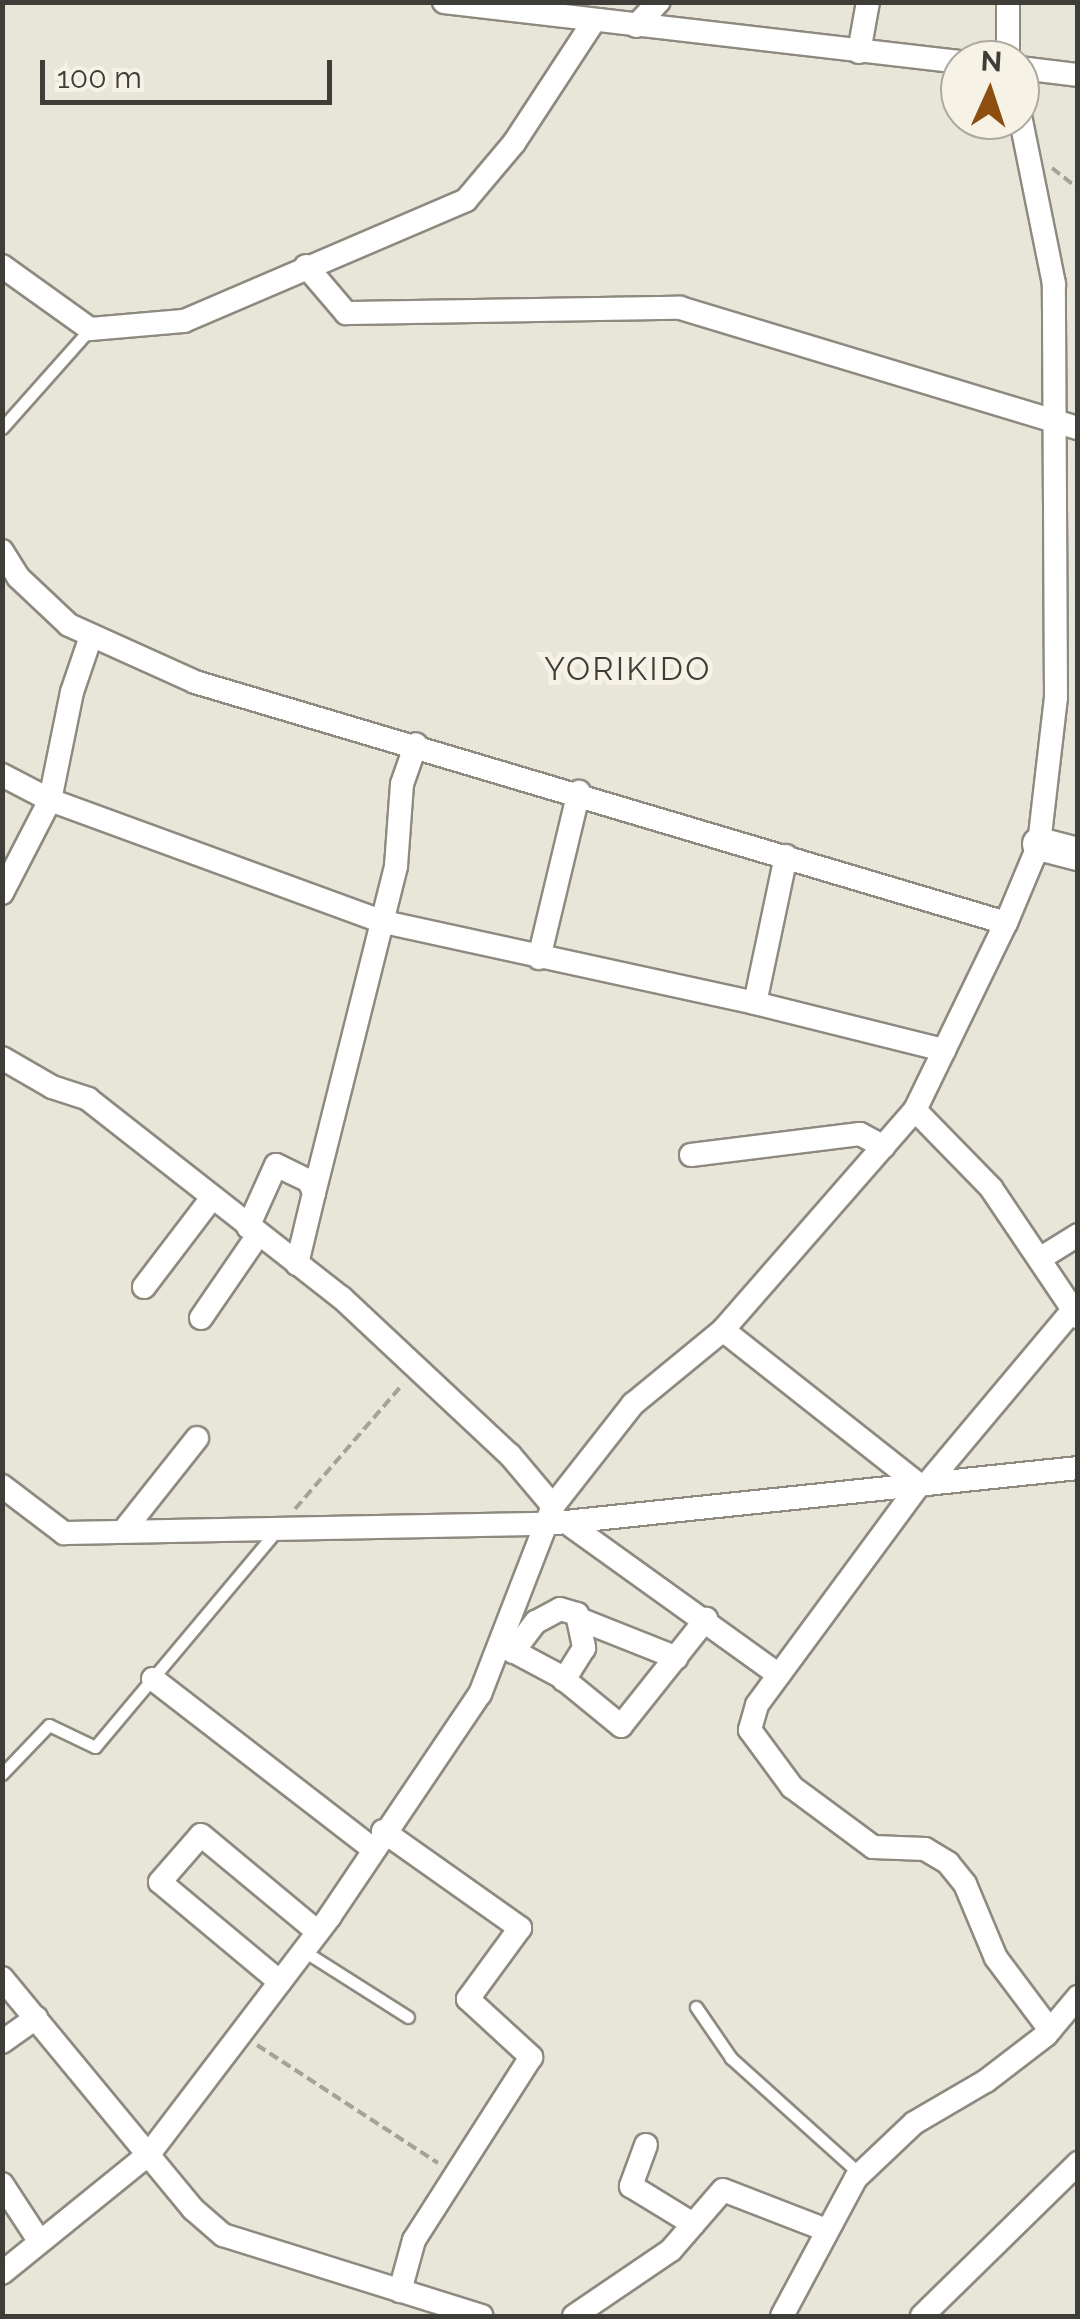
<!DOCTYPE html>
<style>
body{margin:0}
#map{position:relative;width:1080px;height:2319px;overflow:hidden;background:#e8e5d9;font-family:Raleway,sans-serif}
div>[style]{position:absolute}
.path>*{height:4px;margin-top:-2px;transform-origin:0;background:repeating-linear-gradient(90deg,#a4a299 0 10px,transparent 0 15px)}
.roads{filter:drop-shadow(2px 0 #8e8a80) drop-shadow(-2px 0 #8e8a80) drop-shadow(0 2px #8e8a80) drop-shadow(0 -2px #8e8a80)}
.lane>*{height:11px;margin:-5.5px;padding:0 5.5px;transform-origin:5.5px;border-radius:5.5px;background:#fff}
.street>*{height:22px;margin:-11px;padding:0 11px;transform-origin:11px;border-radius:11px;background:#fff}
.secondary>*{height:32px;margin:-16px;padding:0 16px;transform-origin:16px;border-radius:16px;background:#fff}
span{translate:-50% -50%;white-space:nowrap;text-align:center;line-height:1.15;-webkit-text-stroke:10px #f6f2e6;paint-order:stroke}
.quarter-label{font-size:32px;color:#3e3d38;letter-spacing:2.5px}
.frame{position:absolute;inset:0;border:5px solid #3e3d38;pointer-events:none}
.north{position:absolute;left:940px;top:40px;width:100px;height:100px;box-sizing:border-box;background:#f6f2e6;border:2px solid #acaaa0;border-radius:50%;rotate:3deg;font-size:28px;font-weight:700;line-height:40px;text-align:center;color:#3e3d38}
.north::after{content:'';display:block;margin:auto;width:35px;height:45px;background:#8c4f10;clip-path:polygon(50% 0,100% 100%,50% 72%,0 100%)}
.scale{position:absolute;left:40px;top:60px;width:292px;height:45px;box-sizing:border-box;border:5px solid #3e3d38;border-top:0;padding-left:12px;font-size:30px;line-height:35px;white-space:nowrap;color:#3e3d38;-webkit-text-stroke:8px #f6f2e6;paint-order:stroke}
</style>
<div id="map">
<div class="path">
<div style="left:1052px;top:168px;width:33px;rotate:38deg"></div>
<div style="left:295px;top:1509px;width:165px;rotate:-49.2deg"></div>
<div style="left:257px;top:2045px;width:216px;rotate:33.1deg"></div>
</div>
<div class="roads">
<div class="lane">
<div style="left:2px;top:428px;width:132px;rotate:-48.4deg"></div>
<div style="left:2px;top:1774px;width:68px;rotate:-46.2deg"></div>
<div style="left:49px;top:1725px;width:51px;rotate:25.6deg"></div>
<div style="left:95px;top:1747px;width:282px;rotate:-50deg"></div>
<div style="left:304px;top:1951px;width:123px;rotate:32.4deg"></div>
<div style="left:696px;top:2007px;width:62px;rotate:55.5deg"></div>
<div style="left:731px;top:2058px;width:173px;rotate:42deg"></div>
</div>
<div class="street">
<div style="left:444px;top:2px;width:519px;rotate:6.63deg"></div>
<div style="left:636px;top:26px;width:33px;rotate:-47deg"></div>
<div style="left:859px;top:52px;width:51px;rotate:-79.8deg"></div>
<div style="left:1008px;top:60px;width:58px;rotate:-90deg"></div>
<div style="left:1020px;top:68px;width:58px;rotate:6.9deg"></div>
<div style="left:2px;top:266px;width:108px;rotate:35.6deg"></div>
<div style="left:90px;top:329px;width:94px;rotate:-4.9deg"></div>
<div style="left:184px;top:321px;width:307px;rotate:-23.2deg"></div>
<div style="left:466px;top:200px;width:75px;rotate:-49.9deg"></div>
<div style="left:514px;top:143px;width:142px;rotate:-56.8deg"></div>
<div style="left:306px;top:266px;width:62px;rotate:49.6deg"></div>
<div style="left:346px;top:313px;width:334px;rotate:-0.9deg"></div>
<div style="left:680px;top:308px;width:416px;rotate:16.8deg"></div>
<div style="left:2px;top:551px;width:31px;rotate:58deg"></div>
<div style="left:18px;top:577px;width:70px;rotate:43.3deg"></div>
<div style="left:69px;top:625px;width:138px;rotate:24.3deg"></div>
<div style="left:195px;top:682px;width:846px;rotate:16.55deg"></div>
<div style="left:2px;top:775px;width:54px;rotate:27.5deg"></div>
<div style="left:50px;top:800px;width:351px;rotate:20.1deg"></div>
<div style="left:380px;top:921px;width:384px;rotate:12.3deg"></div>
<div style="left:786px;top:856px;width:150px;rotate:101.9deg"></div>
<div style="left:755px;top:1003px;width:195px;rotate:14deg"></div>
<div style="left:2px;top:893px;width:105px;rotate:-62.7deg"></div>
<div style="left:50px;top:800px;width:110px;rotate:-78.5deg"></div>
<div style="left:72px;top:692px;width:56px;rotate:-71.2deg"></div>
<div style="left:539px;top:958px;width:171px;rotate:-76.5deg"></div>
<div style="left:2px;top:1058px;width:58px;rotate:30.1deg"></div>
<div style="left:52px;top:1087px;width:38px;rotate:18deg"></div>
<div style="left:88px;top:1099px;width:323px;rotate:38.1deg"></div>
<div style="left:342px;top:1298px;width:230px;rotate:43.1deg"></div>
<div style="left:510px;top:1455px;width:67px;rotate:49.9deg"></div>
<div style="left:915px;top:1110px;width:109px;rotate:45.7deg"></div>
<div style="left:991px;top:1188px;width:156px;rotate:56deg"></div>
<div style="left:691px;top:1155px;width:170px;rotate:-7.1deg"></div>
<div style="left:860px;top:1134px;width:27px;rotate:28deg"></div>
<div style="left:314px;top:1193px;width:337px;rotate:-75.9deg"></div>
<div style="left:396px;top:866px;width:82px;rotate:-85.8deg"></div>
<div style="left:402px;top:784px;width:42px;rotate:-70.7deg"></div>
<div style="left:248px;top:1227px;width:68px;rotate:-65.7deg"></div>
<div style="left:276px;top:1165px;width:37px;rotate:26deg"></div>
<div style="left:309px;top:1181px;width:13px;rotate:67deg"></div>
<div style="left:314px;top:1193px;width:73px;rotate:103.5deg"></div>
<div style="left:1041px;top:1258px;width:44px;rotate:-31.9deg"></div>
<div style="left:144px;top:1287px;width:111px;rotate:-52.7deg"></div>
<div style="left:201px;top:1318px;width:101px;rotate:-55.5deg"></div>
<div style="left:723px;top:1330px;width:250px;rotate:38.3deg"></div>
<div style="left:919px;top:1485px;width:273px;rotate:126.4deg"></div>
<div style="left:757px;top:1705px;width:26px;rotate:106deg"></div>
<div style="left:750px;top:1730px;width:71px;rotate:53.6deg"></div>
<div style="left:792px;top:1787px;width:101px;rotate:36.5deg"></div>
<div style="left:873px;top:1847px;width:52px;rotate:2.2deg"></div>
<div style="left:925px;top:1849px;width:27px;rotate:31deg"></div>
<div style="left:948px;top:1863px;width:27px;rotate:51deg"></div>
<div style="left:965px;top:1884px;width:80px;rotate:67.3deg"></div>
<div style="left:996px;top:1958px;width:90px;rotate:53.1deg"></div>
<div style="left:927px;top:1484px;width:229px;rotate:-50deg"></div>
<div style="left:2px;top:1486px;width:78px;rotate:37.2deg"></div>
<div style="left:64px;top:1533px;width:483px;rotate:-1.1deg"></div>
<div style="left:547px;top:1524px;width:534px;rotate:-6.02deg"></div>
<div style="left:566px;top:1522px;width:262px;rotate:35.7deg"></div>
<div style="left:125px;top:1529px;width:116px;rotate:-51.6deg"></div>
<div style="left:579px;top:1619px;width:105px;rotate:21.7deg"></div>
<div style="left:500px;top:1644px;width:68px;rotate:28.1deg"></div>
<div style="left:560px;top:1676px;width:79px;rotate:39.3deg"></div>
<div style="left:621px;top:1726px;width:137px;rotate:-51.5deg"></div>
<div style="left:513px;top:1652px;width:38px;rotate:-53deg"></div>
<div style="left:536px;top:1622px;width:27px;rotate:-28deg"></div>
<div style="left:560px;top:1609px;width:18px;rotate:16deg"></div>
<div style="left:577px;top:1614px;width:35px;rotate:78deg"></div>
<div style="left:584px;top:1648px;width:38px;rotate:122deg"></div>
<div style="left:153px;top:1679px;width:277px;rotate:37.7deg"></div>
<div style="left:383px;top:1831px;width:168px;rotate:35.3deg"></div>
<div style="left:520px;top:1928px;width:88px;rotate:126.2deg"></div>
<div style="left:468px;top:1999px;width:86px;rotate:42.6deg"></div>
<div style="left:531px;top:2057px;width:217px;rotate:122.6deg"></div>
<div style="left:414px;top:2240px;width:53px;rotate:105.4deg"></div>
<div style="left:2px;top:1978px;width:300px;rotate:50.4deg"></div>
<div style="left:193px;top:2209px;width:40px;rotate:41deg"></div>
<div style="left:223px;top:2235px;width:271px;rotate:17.4deg"></div>
<div style="left:280px;top:1982px;width:156px;rotate:-140.2deg"></div>
<div style="left:160px;top:1882px;width:62px;rotate:-48.9deg"></div>
<div style="left:201px;top:1835px;width:152px;rotate:39.7deg"></div>
<div style="left:2px;top:2042px;width:42px;rotate:-35.2deg"></div>
<div style="left:646px;top:2145px;width:44px;rotate:110.1deg"></div>
<div style="left:631px;top:2186px;width:73px;rotate:31.5deg"></div>
<div style="left:2px;top:2184px;width:69px;rotate:56.8deg"></div>
<div style="left:2px;top:2273px;width:189px;rotate:-39deg"></div>
<div style="left:149px;top:2154px;width:299px;rotate:-52.7deg"></div>
<div style="left:330px;top:1916px;width:268px;rotate:-56deg"></div>
<div style="left:480px;top:1694px;width:202px;rotate:-68.8deg"></div>
<div style="left:553px;top:1506px;width:130px;rotate:-51.9deg"></div>
<div style="left:633px;top:1404px;width:117px;rotate:-39.4deg"></div>
<div style="left:723px;top:1330px;width:292px;rotate:-48.9deg"></div>
<div style="left:915px;top:1110px;width:208px;rotate:-64.1deg"></div>
<div style="left:1006px;top:923px;width:86px;rotate:-67.3deg"></div>
<div style="left:1039px;top:844px;width:148px;rotate:-83.4deg"></div>
<div style="left:1056px;top:697px;width:413px;rotate:-90.3deg"></div>
<div style="left:1054px;top:284px;width:171px;rotate:-101.4deg"></div>
<div style="left:574px;top:2316px;width:117px;rotate:-34.2deg"></div>
<div style="left:671px;top:2250px;width:79px;rotate:-49.1deg"></div>
<div style="left:723px;top:2190px;width:110px;rotate:21.2deg"></div>
<div style="left:782px;top:2316px;width:157px;rotate:-61.8deg"></div>
<div style="left:856px;top:2178px;width:80px;rotate:-43.5deg"></div>
<div style="left:914px;top:2123px;width:83px;rotate:-30.3deg"></div>
<div style="left:986px;top:2081px;width:76px;rotate:-37.5deg"></div>
<div style="left:1046px;top:2035px;width:50px;rotate:-49.9deg"></div>
<div style="left:922px;top:2316px;width:219px;rotate:-44.4deg"></div>
</div>
<div class="secondary">
<div style="left:1039px;top:844px;width:40px;rotate:14.4deg"></div>
</div>
</div>
<div class="quarter-label">
<span style="left:628px;top:669px">YORIKIDO</span>
</div>
<div class="frame"></div>
<div class="north">N</div>
<div class="scale">100 m</div>
</div>
